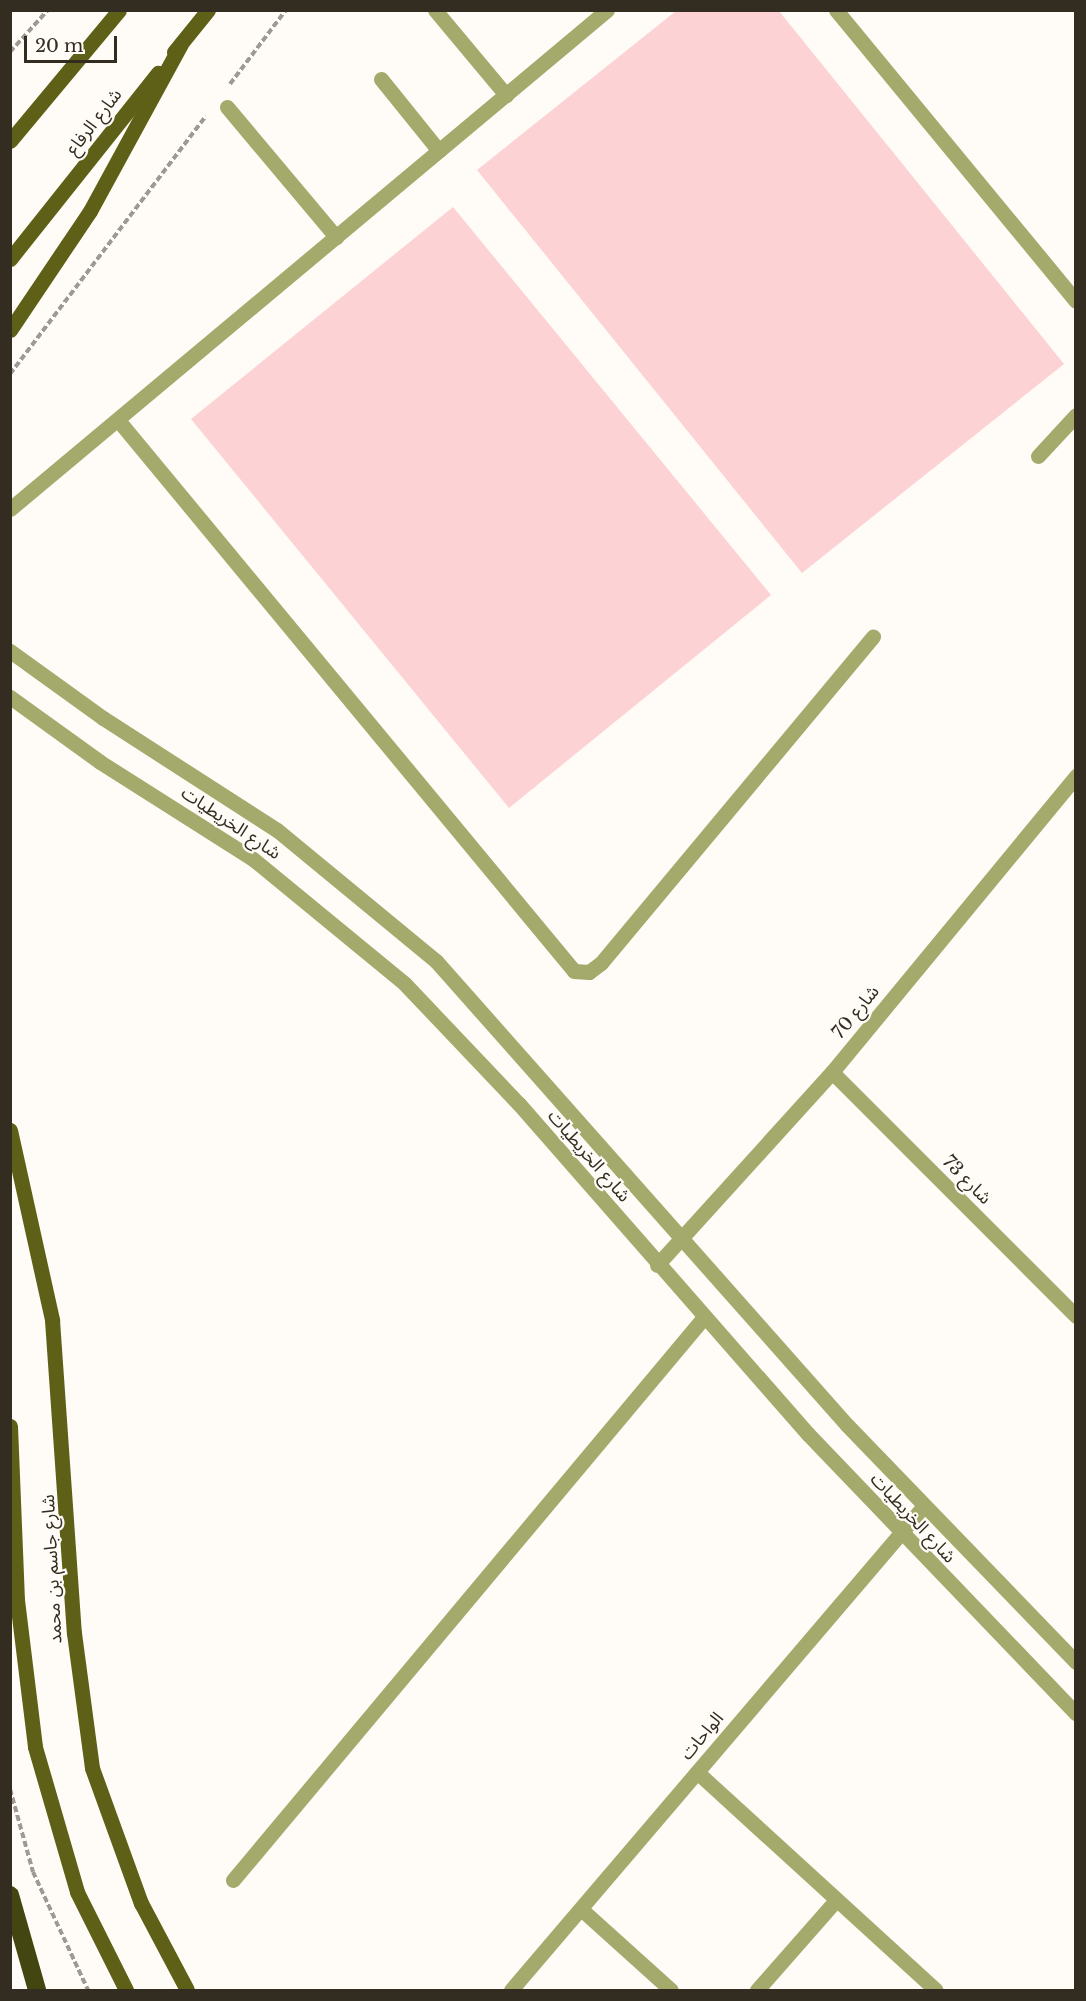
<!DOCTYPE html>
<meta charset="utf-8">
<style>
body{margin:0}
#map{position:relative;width:1086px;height:2001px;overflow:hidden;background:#fffbf6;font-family:"Libre Baskerville","Noto Sans Arabic",serif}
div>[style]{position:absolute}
.green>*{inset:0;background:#fdd2d4}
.path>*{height:4px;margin-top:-2px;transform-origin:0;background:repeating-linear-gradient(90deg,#9e9991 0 6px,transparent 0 9px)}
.minor>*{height:15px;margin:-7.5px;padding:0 7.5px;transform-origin:7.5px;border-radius:7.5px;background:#a4a96c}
.major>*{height:15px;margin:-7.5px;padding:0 7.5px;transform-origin:7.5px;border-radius:7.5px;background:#5d6016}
.highway>*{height:18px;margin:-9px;padding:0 9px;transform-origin:9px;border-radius:9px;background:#434610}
span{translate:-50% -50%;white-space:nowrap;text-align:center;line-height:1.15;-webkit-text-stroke:4.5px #fffbf6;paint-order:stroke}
.street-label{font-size:18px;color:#322c21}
.frame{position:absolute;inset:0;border:12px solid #322c21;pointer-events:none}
.scale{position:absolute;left:24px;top:36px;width:93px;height:27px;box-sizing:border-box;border:3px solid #322c21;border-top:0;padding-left:8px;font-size:18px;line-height:21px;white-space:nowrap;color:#322c21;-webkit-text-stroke:4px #fffbf6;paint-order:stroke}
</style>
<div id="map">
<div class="green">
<div style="clip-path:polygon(676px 11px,779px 11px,1064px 364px,802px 573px,477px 170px)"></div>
<div style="clip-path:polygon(453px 207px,771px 595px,509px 808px,191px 419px)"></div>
</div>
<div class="path">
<div style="left:10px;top:52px;width:57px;rotate:-47.9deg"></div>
<div style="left:230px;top:84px;width:93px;rotate:-52.9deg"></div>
<div style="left:10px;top:374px;width:324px;rotate:-52.8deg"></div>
<div style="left:10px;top:1789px;width:86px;rotate:74.5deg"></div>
<div style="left:33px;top:1872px;width:130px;rotate:65deg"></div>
</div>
<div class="minor">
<div style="left:435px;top:10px;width:111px;rotate:50.1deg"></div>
<div style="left:836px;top:10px;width:377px;rotate:50.5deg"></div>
<div style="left:381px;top:79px;width:92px;rotate:51.1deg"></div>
<div style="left:227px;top:107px;width:170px;rotate:50deg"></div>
<div style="left:118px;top:420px;width:715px;rotate:50.39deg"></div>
<div style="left:574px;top:971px;width:15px;rotate:4deg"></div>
<div style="left:589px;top:972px;width:15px;rotate:-37deg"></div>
<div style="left:601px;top:963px;width:425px;rotate:-50.2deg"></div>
<div style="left:1038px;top:456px;width:56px;rotate:-47.2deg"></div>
<div style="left:10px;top:509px;width:778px;rotate:-39.89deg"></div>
<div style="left:10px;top:651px;width:115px;rotate:35.8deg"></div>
<div style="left:103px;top:718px;width:207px;rotate:32.8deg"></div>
<div style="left:277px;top:830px;width:206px;rotate:39.5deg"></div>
<div style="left:436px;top:961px;width:620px;rotate:48.47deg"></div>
<div style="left:847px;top:1425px;width:330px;rotate:46deg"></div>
<div style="left:10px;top:697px;width:111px;rotate:35.8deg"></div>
<div style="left:100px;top:762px;width:181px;rotate:32.4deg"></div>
<div style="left:253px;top:859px;width:195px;rotate:39.4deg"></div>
<div style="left:404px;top:983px;width:167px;rotate:46.5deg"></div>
<div style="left:519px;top:1104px;width:439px;rotate:48.8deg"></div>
<div style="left:808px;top:1434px;width:387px;rotate:46.2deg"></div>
<div style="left:832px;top:1072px;width:345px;rotate:45deg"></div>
<div style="left:657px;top:1265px;width:261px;rotate:-47.8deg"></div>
<div style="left:832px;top:1072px;width:384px;rotate:-50.5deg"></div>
<div style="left:697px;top:1772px;width:323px;rotate:42.4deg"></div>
<div style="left:233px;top:1880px;width:734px;rotate:-50.08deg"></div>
<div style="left:581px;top:1909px;width:121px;rotate:42deg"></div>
<div style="left:511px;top:1990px;width:635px;rotate:-49.54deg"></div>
<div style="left:757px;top:1990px;width:120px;rotate:-48.7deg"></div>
</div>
<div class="major">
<div style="left:174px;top:52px;width:54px;rotate:-51deg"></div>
<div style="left:10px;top:141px;width:170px;rotate:-50.2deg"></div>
<div style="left:10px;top:259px;width:238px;rotate:-51.5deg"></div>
<div style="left:10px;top:330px;width:143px;rotate:-56.1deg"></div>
<div style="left:90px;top:211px;width:190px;rotate:-61.4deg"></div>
<div style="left:10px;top:1130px;width:195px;rotate:77.5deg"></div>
<div style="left:52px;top:1320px;width:314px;rotate:86deg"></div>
<div style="left:74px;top:1633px;width:136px;rotate:82.4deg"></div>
<div style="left:92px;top:1768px;width:144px;rotate:70.1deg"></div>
<div style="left:141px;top:1903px;width:98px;rotate:62.1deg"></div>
<div style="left:10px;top:1426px;width:174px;rotate:87.7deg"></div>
<div style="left:17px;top:1600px;width:148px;rotate:83deg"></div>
<div style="left:35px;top:1747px;width:151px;rotate:73.8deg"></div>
<div style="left:77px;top:1892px;width:110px;rotate:63.4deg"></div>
</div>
<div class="highway">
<div style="left:10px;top:1895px;width:99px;rotate:74.1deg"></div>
</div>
<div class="street-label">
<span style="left:94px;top:122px;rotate:-52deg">شارع الرفاع</span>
<span style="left:231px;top:823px;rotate:34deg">شارع الخريطيات</span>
<span style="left:856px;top:1012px;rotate:-51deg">شارع 70</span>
<span style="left:589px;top:1156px;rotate:49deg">شارع الخريطيات</span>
<span style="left:967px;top:1180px;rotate:45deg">شارع 73</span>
<span style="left:913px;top:1518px;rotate:47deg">شارع الخريطيات</span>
<span style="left:52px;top:1569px;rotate:-93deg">شارع جاسم بن محمد</span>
<span style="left:702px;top:1736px;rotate:-50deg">الواحات</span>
</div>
<div class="frame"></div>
<div class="scale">20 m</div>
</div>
